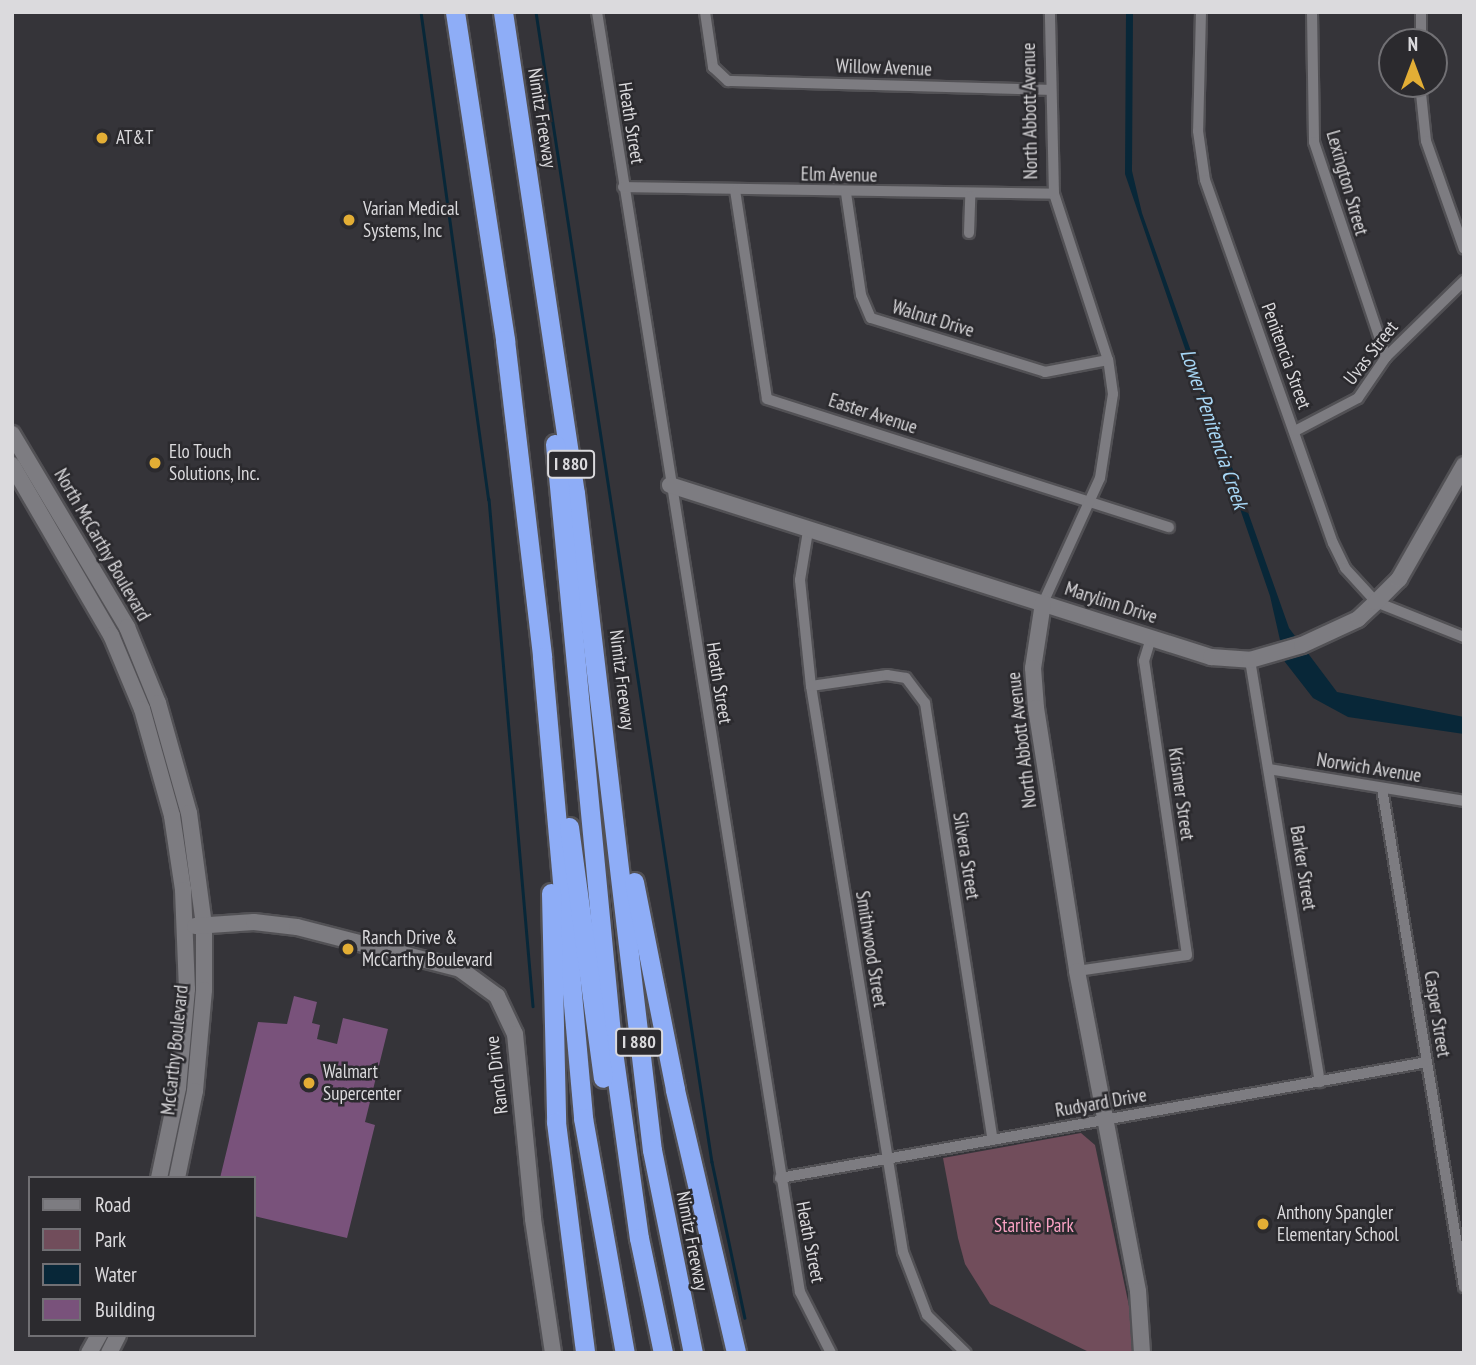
<!DOCTYPE html>
<style>
body{margin:0}
#map{position:relative;width:1476px;height:1365px;overflow:hidden;background:#353439;font-family:"PT Sans Narrow",sans-serif}
div>[style]{position:absolute}
.green>*{inset:0;background:#714d5b}
.water>*{inset:0;background:#082738}
.stream>*{height:2.5px;margin:-1.25px;padding:0 1.25px;transform-origin:1.25px;border-radius:1.25px;background:#082738}
.building>*{inset:0;background:#79527b}
.roads{filter:drop-shadow(2px 0 #525155) drop-shadow(-2px 0 #525155) drop-shadow(0 2px #525155) drop-shadow(0 -2px #525155)}
.street>*{height:10px;margin:-5px;padding:0 5px;transform-origin:5px;border-radius:5px;background:#7d7c81}
.secondary>*{height:16px;margin:-8px;padding:0 8px;transform-origin:8px;border-radius:8px;background:#7d7c81}
.highway>*{height:19px;margin:-9.5px;padding:0 9.5px;transform-origin:9.5px;border-radius:9.5px;background:#8eadf7}
.dots>*{width:19px;height:19px;translate:-50% -50%;box-sizing:border-box;border:4px solid #2b2a2e;border-radius:50%}
span{translate:-50% -50%;white-space:nowrap;text-align:center;line-height:1.15;-webkit-text-stroke:5px #2b2a2e;paint-order:stroke}
.shield-label span{padding:2px 5px;background:#2b2a2e;border:2px solid;border-radius:5px;-webkit-text-stroke-width:0}
.shield-label{font-size:18px;color:#dbdadd;font-weight:700}
.street-label{font-size:19px;color:#dbdadd}
.poi-label{font-size:19px;color:#dbdadd}
.left{translate:0 -50%;text-align:left}
.park-label{font-size:19px;color:#f8a1c3}
.water-label{font-size:21px;color:#a8d8f7;font-style:italic}
.frame{position:absolute;inset:0;border:14px solid #dbdadd;pointer-events:none}
.legend{position:absolute;left:28px;top:1176px;width:228px;height:161px;box-sizing:border-box;background:#2b2a2e;border:2px solid #717074;margin:0;padding:9px 12px;list-style:none;font-size:21px;color:#dbdadd}
.legend li{display:flex;align-items:center;gap:14px;height:35px}
.legend b{width:35px;border:2px solid #717074}
.north{position:absolute;left:1378px;top:28px;width:70px;height:70px;box-sizing:border-box;background:#2b2a2e;border:2px solid #717074;border-radius:50%;rotate:0deg;font-size:19px;font-weight:700;line-height:28px;text-align:center;color:#dbdadd}
.north::after{content:'';display:block;margin:auto;width:24px;height:32px;background:#e3ae35;clip-path:polygon(50% 0,100% 100%,50% 72%,0 100%)}
</style>
<div id="map">
<div class="green">
<div style="clip-path:polygon(1081px 1133px,1095px 1145px,1132px 1320px,1132px 1353px,1091px 1353px,990px 1304px,965px 1264px,958px 1238px,943px 1158px)"></div>
</div>
<div class="water">
<div style="clip-path:polygon(1126px 12px,1133px 12px,1132px 171px,1142px 213px,1289px 628px,1337px 692px,1464px 717px,1464px 734px,1348px 717px,1313px 698px,1285px 662px,1270px 596px,1125px 174px)"></div>
</div>
<div class="stream">
<div style="left:421px;top:12px;width:492px;rotate:82.1deg"></div>
<div style="left:489px;top:499px;width:509px;rotate:85.04deg"></div>
<div style="left:536px;top:12px;width:1163px;rotate:81.3deg"></div>
<div style="left:712px;top:1162px;width:159px;rotate:78.1deg"></div>
</div>
<div class="building">
<div style="clip-path:polygon(294px 996px,317px 1002px,312px 1023px,320px 1025px,317px 1039px,337px 1044px,343px 1018px,388px 1029px,365px 1122px,375px 1125px,347px 1238px,254px 1216px,254px 1178px,220px 1178px,258px 1022px,287px 1024px)"></div>
</div>
<div class="roads">
<div class="street">
<div style="left:597px;top:12px;width:1296px;rotate:80.99deg"></div>
<div style="left:800px;top:1292px;width:68px;rotate:63.1deg"></div>
<div style="left:705px;top:12px;width:56px;rotate:81.7deg"></div>
<div style="left:713px;top:67px;width:21px;rotate:43deg"></div>
<div style="left:728px;top:81px;width:321px;rotate:1.6deg"></div>
<div style="left:1201px;top:12px;width:119px;rotate:91.4deg"></div>
<div style="left:1198px;top:131px;width:49px;rotate:81.9deg"></div>
<div style="left:1205px;top:180px;width:385px;rotate:70.6deg"></div>
<div style="left:1333px;top:543px;width:28px;rotate:64deg"></div>
<div style="left:1345px;top:568px;width:46px;rotate:47.6deg"></div>
<div style="left:1376px;top:602px;width:95px;rotate:21.7deg"></div>
<div style="left:1312px;top:12px;width:130px;rotate:89.1deg"></div>
<div style="left:1314px;top:142px;width:227px;rotate:71.5deg"></div>
<div style="left:1421px;top:42px;width:30px;rotate:-90deg"></div>
<div style="left:1420px;top:84px;width:57px;rotate:84deg"></div>
<div style="left:1426px;top:141px;width:114px;rotate:70.6deg"></div>
<div style="left:623px;top:187px;width:431px;rotate:0.9deg"></div>
<div style="left:735px;top:190px;width:211px;rotate:81.3deg"></div>
<div style="left:767px;top:399px;width:422px;rotate:17.7deg"></div>
<div style="left:846px;top:193px;width:103px;rotate:81.6deg"></div>
<div style="left:861px;top:295px;width:25px;rotate:67deg"></div>
<div style="left:871px;top:318px;width:182px;rotate:17.2deg"></div>
<div style="left:1045px;top:372px;width:64px;rotate:-10.8deg"></div>
<div style="left:969px;top:233px;width:37px;rotate:-88deg"></div>
<div style="left:1295px;top:431px;width:71px;rotate:-27.6deg"></div>
<div style="left:1358px;top:398px;width:50px;rotate:-55.7deg"></div>
<div style="left:1386px;top:357px;width:109px;rotate:-44.3deg"></div>
<div style="left:808px;top:531px;width:50px;rotate:99.3deg"></div>
<div style="left:800px;top:580px;width:107px;rotate:84.1deg"></div>
<div style="left:811px;top:686px;width:573px;rotate:80.77deg"></div>
<div style="left:903px;top:1252px;width:67px;rotate:69.1deg"></div>
<div style="left:927px;top:1315px;width:54px;rotate:44.3deg"></div>
<div style="left:1043px;top:603px;width:137px;rotate:-65.5deg"></div>
<div style="left:1100px;top:478px;width:85px;rotate:-81.2deg"></div>
<div style="left:1113px;top:394px;width:34px;rotate:-98deg"></div>
<div style="left:1108px;top:360px;width:175px;rotate:-108deg"></div>
<div style="left:1054px;top:194px;width:182px;rotate:-91.3deg"></div>
<div style="left:1250px;top:660px;width:428px;rotate:80.6deg"></div>
<div style="left:811px;top:686px;width:77px;rotate:-8.2deg"></div>
<div style="left:887px;top:675px;width:19px;rotate:9deg"></div>
<div style="left:906px;top:678px;width:31px;rotate:53deg"></div>
<div style="left:925px;top:703px;width:442px;rotate:81.2deg"></div>
<div style="left:1269px;top:769px;width:198px;rotate:9.3deg"></div>
<div style="left:1382px;top:788px;width:506px;rotate:80.67deg"></div>
<div style="left:1077px;top:971px;width:111px;rotate:-8.3deg"></div>
<div style="left:1187px;top:955px;width:297px;rotate:-98.3deg"></div>
<div style="left:1144px;top:661px;width:24px;rotate:-73deg"></div>
<div style="left:780px;top:1178px;width:657px;rotate:-10.16deg"></div>
</div>
<div class="secondary">
<div style="left:12px;top:434px;width:225px;rotate:59.2deg"></div>
<div style="left:127px;top:627px;width:82px;rotate:67.8deg"></div>
<div style="left:158px;top:703px;width:114px;rotate:74.3deg"></div>
<div style="left:189px;top:813px;width:114px;rotate:82.4deg"></div>
<div style="left:204px;top:926px;width:64px;rotate:90deg"></div>
<div style="left:204px;top:990px;width:101px;rotate:95.1deg"></div>
<div style="left:195px;top:1091px;width:89px;rotate:101.7deg"></div>
<div style="left:12px;top:465px;width:197px;rotate:59.8deg"></div>
<div style="left:111px;top:635px;width:80px;rotate:67.3deg"></div>
<div style="left:142px;top:709px;width:111px;rotate:74.3deg"></div>
<div style="left:172px;top:816px;width:75px;rotate:81.5deg"></div>
<div style="left:183px;top:890px;width:99px;rotate:87.7deg"></div>
<div style="left:187px;top:989px;width:99px;rotate:95.2deg"></div>
<div style="left:178px;top:1088px;width:92px;rotate:101.9deg"></div>
<div style="left:670px;top:485px;width:568px;rotate:17.64deg"></div>
<div style="left:1211px;top:657px;width:39px;rotate:4deg"></div>
<div style="left:1250px;top:660px;width:54px;rotate:-16.1deg"></div>
<div style="left:1302px;top:645px;width:62px;rotate:-24.9deg"></div>
<div style="left:1358px;top:619px;width:25px;rotate:-43deg"></div>
<div style="left:1376px;top:602px;width:33px;rotate:-45deg"></div>
<div style="left:1399px;top:579px;width:131px;rotate:-60.3deg"></div>
<div style="left:1043px;top:603px;width:66px;rotate:98.7deg"></div>
<div style="left:1033px;top:668px;width:40px;rotate:85.7deg"></div>
<div style="left:1036px;top:708px;width:266px;rotate:81.1deg"></div>
<div style="left:1077px;top:971px;width:326px;rotate:79.2deg"></div>
<div style="left:1138px;top:1291px;width:62px;rotate:86.3deg"></div>
<div style="left:195px;top:926px;width:59px;rotate:-3.9deg"></div>
<div style="left:254px;top:922px;width:43px;rotate:6.6deg"></div>
<div style="left:297px;top:927px;width:168px;rotate:14.4deg"></div>
<div style="left:460px;top:969px;width:46px;rotate:36.1deg"></div>
<div style="left:497px;top:996px;width:42px;rotate:64.7deg"></div>
<div style="left:515px;top:1034px;width:186px;rotate:84.4deg"></div>
<div style="left:533px;top:1219px;width:135px;rotate:81.5deg"></div>
<div style="left:89px;top:1353px;width:21px;rotate:-61deg"></div>
<div style="left:109px;top:1353px;width:20px;rotate:-63deg"></div>
</div>
<div class="highway">
<div style="left:455px;top:12px;width:332px;rotate:81.3deg"></div>
<div style="left:505px;top:340px;width:319px;rotate:83.3deg"></div>
<div style="left:542px;top:657px;width:463px;rotate:84.9deg"></div>
<div style="left:583px;top:1118px;width:239px;rotate:79.9deg"></div>
<div style="left:503px;top:12px;width:486px;rotate:81.5deg"></div>
<div style="left:575px;top:493px;width:661px;rotate:83.32deg"></div>
<div style="left:652px;top:1150px;width:207px;rotate:78.6deg"></div>
<div style="left:555px;top:444px;width:603px;rotate:84.57deg"></div>
<div style="left:612px;top:1044px;width:196px;rotate:82.1deg"></div>
<div style="left:639px;top:1238px;width:117px;rotate:78.2deg"></div>
<div style="left:569px;top:827px;width:253px;rotate:82.3deg"></div>
<div style="left:634px;top:882px;width:212px;rotate:78.8deg"></div>
<div style="left:675px;top:1090px;width:270px;rotate:76.9deg"></div>
<div style="left:551px;top:893px;width:229px;rotate:88.7deg"></div>
<div style="left:556px;top:1122px;width:233px;rotate:82.8deg"></div>
</div>
</div>
<div class="dots">
<div style="left:102px;top:138px;background:#e3ae35"></div>
<div style="left:349px;top:220px;background:#e3ae35"></div>
<div style="left:155px;top:463px;background:#e3ae35"></div>
<div style="left:348px;top:949px;background:#e3ae35"></div>
<div style="left:309px;top:1083px;background:#e3ae35"></div>
<div style="left:1263px;top:1224px;background:#e3ae35"></div>
</div>
<div class="shield-label">
<span style="left:571px;top:464px">I 880</span>
<span style="left:639px;top:1042px">I 880</span>
</div>
<div class="street-label">
<span style="left:884px;top:68px;rotate:2deg">Willow Avenue</span>
<span style="left:1030px;top:111px;rotate:-91deg">North Abbott Avenue</span>
<span style="left:542px;top:118px;rotate:81deg">Nimitz Freeway</span>
<span style="left:631px;top:123px;rotate:81deg">Heath Street</span>
<span style="left:839px;top:175px;rotate:1deg">Elm Avenue</span>
<span style="left:1347px;top:183px;rotate:74deg">Lexington Street</span>
<span style="left:933px;top:319px;rotate:17deg">Walnut Drive</span>
<span style="left:1371px;top:353px;rotate:-52deg">Uvas Street</span>
<span style="left:1286px;top:356px;rotate:70deg">Penitencia Street</span>
<span style="left:873px;top:414px;rotate:18deg">Easter Avenue</span>
<span style="left:102px;top:545px;rotate:60deg">North McCarthy Boulevard</span>
<span style="left:1111px;top:603px;rotate:18deg">Marylinn Drive</span>
<span style="left:622px;top:680px;rotate:83deg">Nimitz Freeway</span>
<span style="left:719px;top:683px;rotate:81deg">Heath Street</span>
<span style="left:1022px;top:740px;rotate:-97deg">North Abbott Avenue</span>
<span style="left:1369px;top:768px;rotate:9deg">Norwich Avenue</span>
<span style="left:1181px;top:794px;rotate:82deg">Krismer Street</span>
<span style="left:966px;top:856px;rotate:81deg">Silvera Street</span>
<span style="left:1303px;top:868px;rotate:81deg">Barker Street</span>
<span style="left:871px;top:949px;rotate:81deg">Smithwood Street</span>
<span style="left:1437px;top:1014px;rotate:81deg">Casper Street</span>
<span style="left:175px;top:1050px;rotate:-84deg">McCarthy Boulevard</span>
<span style="left:497px;top:1075px;rotate:-97deg">Ranch Drive</span>
<span style="left:1101px;top:1103px;rotate:-10deg">Rudyard Drive</span>
<span style="left:692px;top:1241px;rotate:79deg">Nimitz Freeway</span>
<span style="left:810px;top:1242px;rotate:79deg">Heath Street</span>
</div>
<div class="poi-label">
<span class="left" style="left:116px;top:138px">AT&amp;T</span>
<span class="left" style="left:363px;top:220px">Varian Medical<br>Systems, Inc</span>
<span class="left" style="left:169px;top:463px">Elo Touch<br>Solutions, Inc.</span>
<span class="left" style="left:362px;top:949px">Ranch Drive &amp;<br>McCarthy Boulevard</span>
<span class="left" style="left:323px;top:1083px">Walmart<br>Supercenter</span>
<span class="left" style="left:1277px;top:1224px">Anthony Spangler<br>Elementary School</span>
</div>
<div class="park-label">
<span style="left:1034px;top:1226px">Starlite Park</span>
</div>
<div class="water-label">
<span style="left:1214px;top:429px;rotate:71deg">Lower Penitencia Creek</span>
</div>
<div class="frame"></div>
<ul class="legend">
<li><b style="height:9px;background:#7d7c81"></b>Road</li>
<li><b style="height:19px;background:#714d5b"></b>Park</li>
<li><b style="height:19px;background:#082738"></b>Water</li>
<li><b style="height:19px;background:#79527b"></b>Building</li>
</ul>
<div class="north">N</div>
</div>
